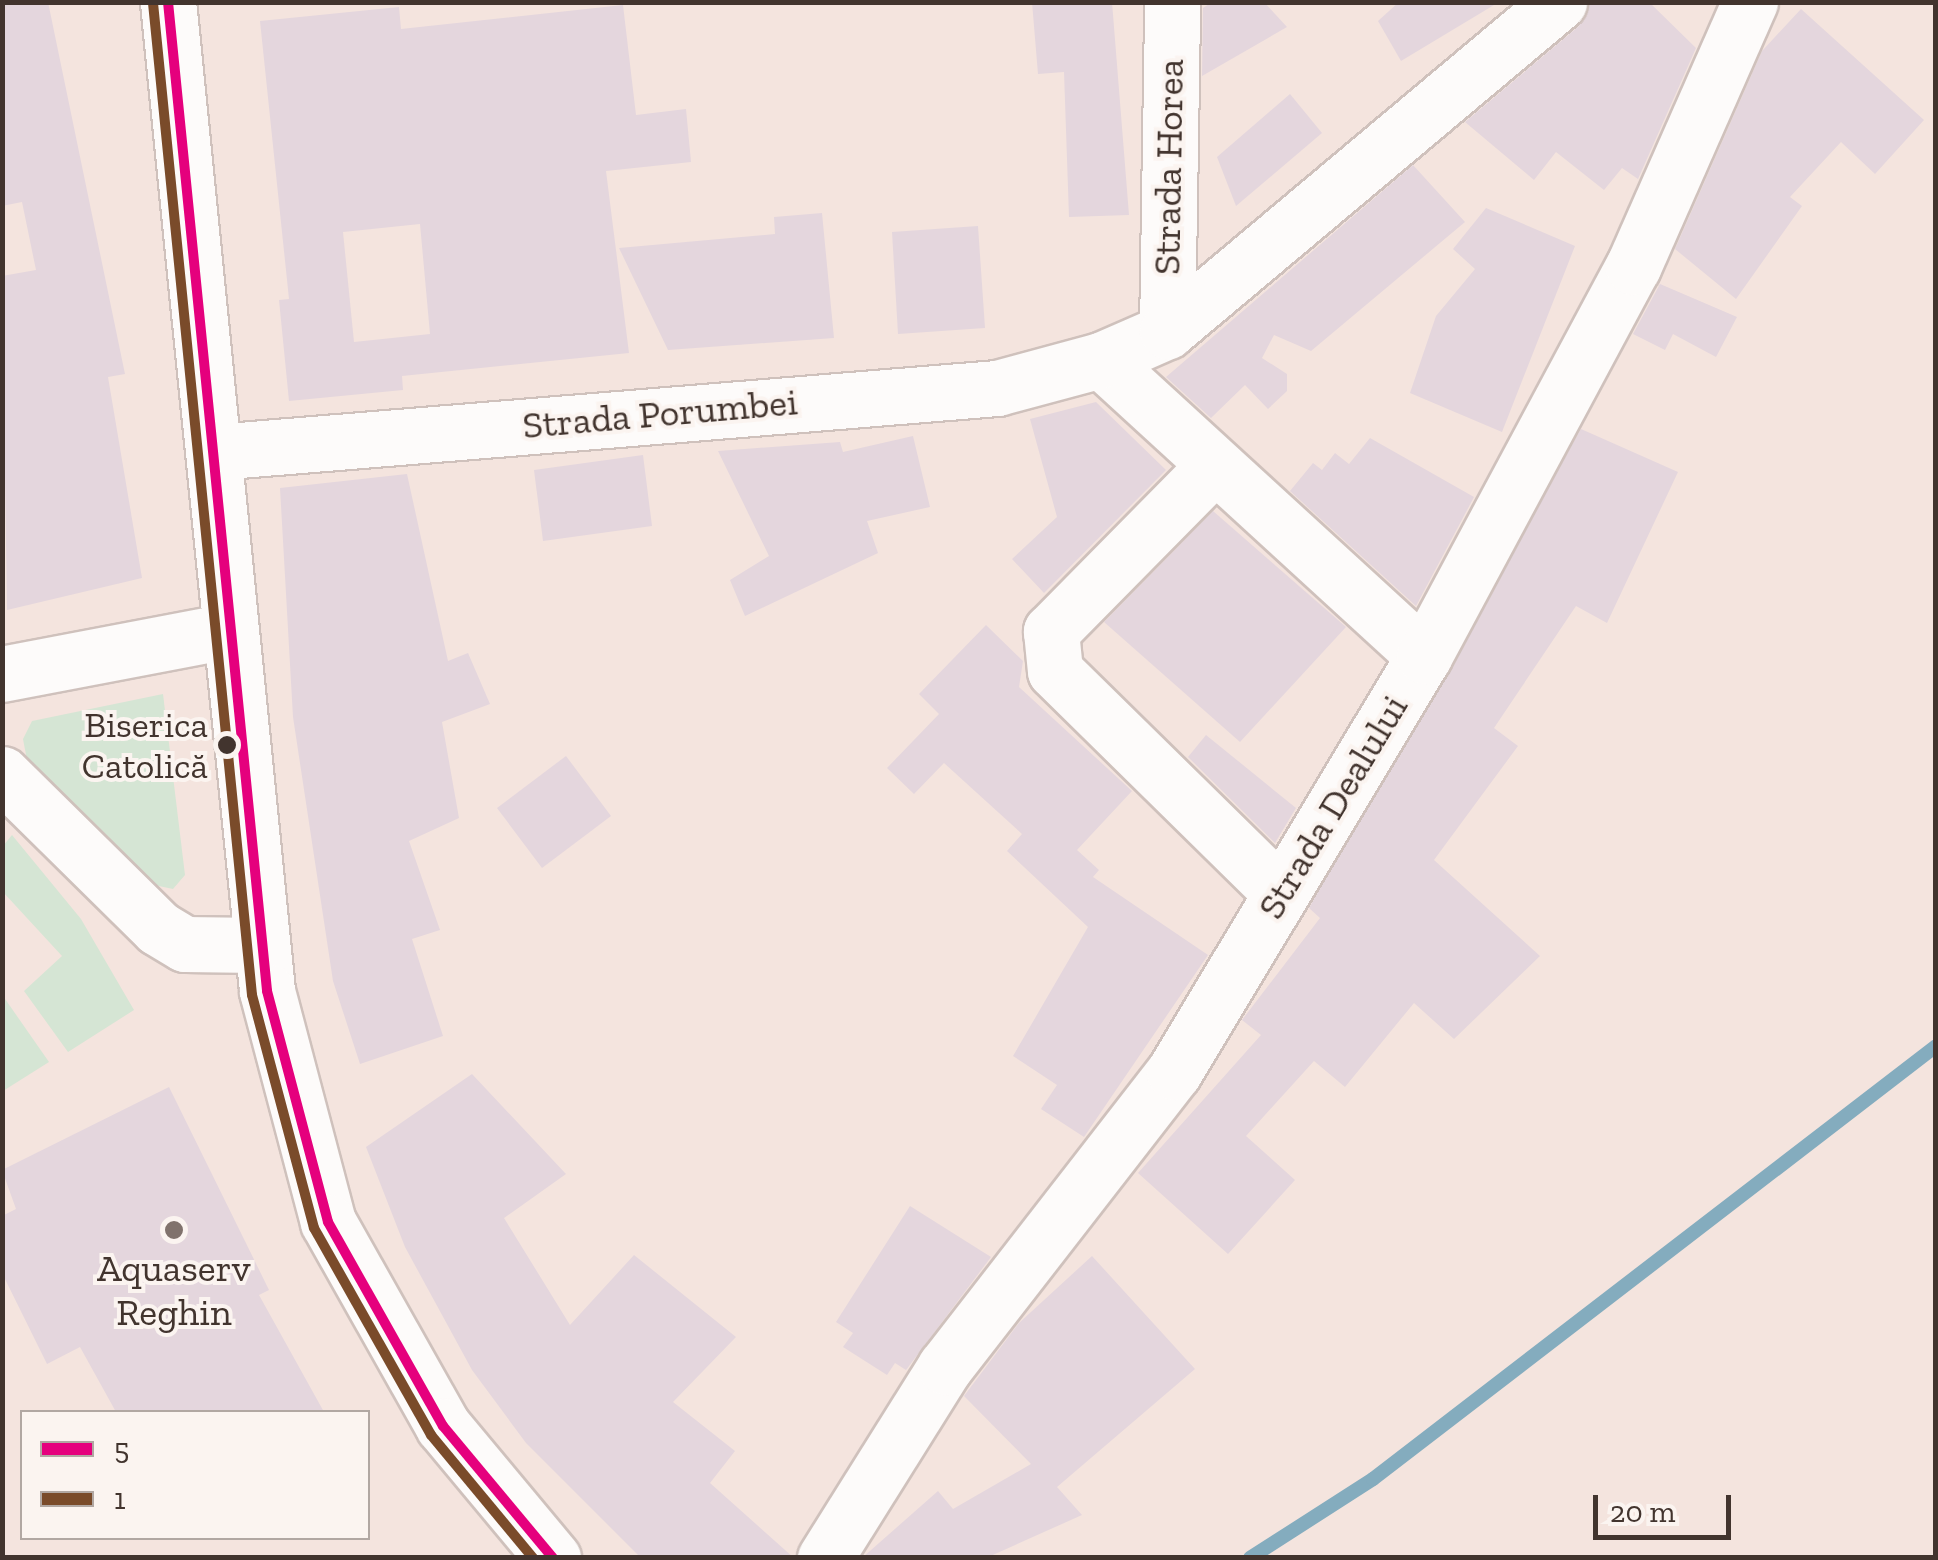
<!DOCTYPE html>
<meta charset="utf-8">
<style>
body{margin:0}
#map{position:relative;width:1938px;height:1560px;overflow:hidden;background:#f4e4de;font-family:"Zilla Slab",serif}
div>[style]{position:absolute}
.green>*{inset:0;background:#d5e5d4}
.stream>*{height:14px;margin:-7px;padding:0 7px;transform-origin:7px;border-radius:7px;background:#84acbe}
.building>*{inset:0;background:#e4d6dd}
.roads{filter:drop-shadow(2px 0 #cfc1bc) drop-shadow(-2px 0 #cfc1bc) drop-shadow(0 2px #cfc1bc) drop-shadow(0 -2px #cfc1bc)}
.minor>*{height:55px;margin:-27.5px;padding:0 27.5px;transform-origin:27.5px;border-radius:27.5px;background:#fdfbfa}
.major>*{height:55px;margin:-27.5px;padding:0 27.5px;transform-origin:27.5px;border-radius:27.5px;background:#fdfbfa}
.highway>*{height:55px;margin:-27.5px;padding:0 27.5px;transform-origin:27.5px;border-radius:27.5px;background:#fdfbfa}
.bus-1>*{height:10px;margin:-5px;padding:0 5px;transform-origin:5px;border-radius:5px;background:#e5007d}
.bus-2>*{height:10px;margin:-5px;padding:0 5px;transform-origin:5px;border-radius:5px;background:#7a4b2a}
.dots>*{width:28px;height:28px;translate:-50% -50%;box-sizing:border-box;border:5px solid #fbf4f0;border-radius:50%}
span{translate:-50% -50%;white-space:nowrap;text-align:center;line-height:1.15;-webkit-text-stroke:8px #fbf4f0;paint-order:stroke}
.bus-label{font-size:36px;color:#42342e}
.right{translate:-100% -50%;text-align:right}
.street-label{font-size:38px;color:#42342e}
.poi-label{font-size:38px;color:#42342e}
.frame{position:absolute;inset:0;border:5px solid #42342e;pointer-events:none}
.legend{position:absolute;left:20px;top:1410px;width:350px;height:130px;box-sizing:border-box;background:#fbf4f0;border:2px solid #b1a7a2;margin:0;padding:12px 18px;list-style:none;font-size:30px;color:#42342e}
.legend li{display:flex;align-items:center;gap:20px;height:50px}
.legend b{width:50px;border:2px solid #b1a7a2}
.scale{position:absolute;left:1593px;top:1495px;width:138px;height:45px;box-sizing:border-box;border:5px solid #42342e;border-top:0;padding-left:12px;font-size:30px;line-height:35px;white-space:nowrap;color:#42342e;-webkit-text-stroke:8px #fbf4f0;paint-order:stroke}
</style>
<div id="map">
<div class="green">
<div style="clip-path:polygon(163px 694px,185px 875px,173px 889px,140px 882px,27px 760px,23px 739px,32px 721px)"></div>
<div style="clip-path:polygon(12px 835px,81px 919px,134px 1010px,68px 1052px,24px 991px,62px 956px,3px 892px,3px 846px)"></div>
<div style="clip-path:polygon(3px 996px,49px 1062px,3px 1091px,2px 1091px)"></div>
</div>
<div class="stream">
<div style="left:1250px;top:1558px;width:146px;rotate:-32.7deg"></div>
<div style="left:1373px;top:1479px;width:710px;rotate:-37.56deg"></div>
</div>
<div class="building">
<div style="clip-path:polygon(2px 2px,48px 2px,125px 374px,108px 377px,142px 578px,7px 610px,2px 276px,36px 270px,22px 202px,2px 206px)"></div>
<div style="clip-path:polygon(1032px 2px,1112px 2px,1129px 215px,1069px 217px,1064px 72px,1038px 74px)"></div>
<div style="clip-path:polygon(1212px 2px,1264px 2px,1287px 27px,1202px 76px,1203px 8px)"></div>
<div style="clip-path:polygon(1399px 2px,1499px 2px,1401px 61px,1378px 21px)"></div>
<div style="clip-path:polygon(1591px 2px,1649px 2px,1696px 48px,1638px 179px,1622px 168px,1604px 190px,1556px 152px,1534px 180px,1465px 122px,1579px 26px)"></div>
<div style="clip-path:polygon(evenodd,623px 5px,636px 115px,686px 109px,691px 162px,606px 171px,629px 353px,402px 376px,403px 390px,289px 401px,279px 300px,289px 299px,260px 21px,399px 7px,401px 29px,623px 5px,420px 224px,430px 334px,354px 342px,343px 232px,420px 224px)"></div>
<div style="clip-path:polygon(1801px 9px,1924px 120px,1875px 174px,1841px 142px,1790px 197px,1802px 206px,1736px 299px,1675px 249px,1762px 51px)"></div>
<div style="clip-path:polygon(1290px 94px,1322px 133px,1236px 206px,1217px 157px)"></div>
<div style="clip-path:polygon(1413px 165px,1465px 222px,1311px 351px,1274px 335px,1262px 358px,1287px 374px,1287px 391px,1268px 409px,1245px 385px,1211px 418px,1166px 377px)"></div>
<div style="clip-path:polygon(1486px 208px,1575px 246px,1502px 432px,1410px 393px,1436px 316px,1475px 269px,1453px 249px)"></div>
<div style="clip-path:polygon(822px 213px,834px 338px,668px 350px,619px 248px,775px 234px,774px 217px)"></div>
<div style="clip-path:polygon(978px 226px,985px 328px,898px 334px,892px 232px)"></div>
<div style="clip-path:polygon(1660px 284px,1737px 317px,1716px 357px,1673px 334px,1665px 350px,1633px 334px)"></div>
<div style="clip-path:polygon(1096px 402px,1166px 470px,1044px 593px,1012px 559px,1057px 517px,1030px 419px)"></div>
<div style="clip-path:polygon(1581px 429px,1678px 472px,1607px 623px,1576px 606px,1494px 728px,1518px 746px,1434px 860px,1540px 956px,1454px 1039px,1414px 1003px,1345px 1087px,1314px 1061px,1246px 1136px,1295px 1180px,1228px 1254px,1138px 1173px,1261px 1035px,1242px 1020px,1320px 918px,1309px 908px)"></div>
<div style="clip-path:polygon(913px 436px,930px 507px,867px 521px,878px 553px,745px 616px,730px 580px,769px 556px,718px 451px,840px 442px,843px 452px)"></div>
<div style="clip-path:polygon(1370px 438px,1474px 497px,1416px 606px,1290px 491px,1313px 463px,1322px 470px,1335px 453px,1349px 464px)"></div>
<div style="clip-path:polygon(643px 455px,652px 526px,543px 541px,534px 470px)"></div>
<div style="clip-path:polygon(407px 474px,448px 661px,468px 653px,490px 704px,442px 722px,459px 818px,409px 841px,440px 930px,412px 939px,443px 1036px,360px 1064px,333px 981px,293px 717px,280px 488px)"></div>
<div style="clip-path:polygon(1213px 511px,1346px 627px,1240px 742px,1104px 622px)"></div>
<div style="clip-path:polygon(986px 625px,1023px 661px,1019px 687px,1132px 791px,1077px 850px,1099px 870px,1093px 877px,1208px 955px,1084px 1137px,1041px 1109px,1057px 1085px,1013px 1056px,1088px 927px,1007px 851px,1022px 834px,944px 763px,914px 794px,887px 768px,939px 714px,919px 694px)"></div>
<div style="clip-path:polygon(1206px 735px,1296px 808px,1275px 843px,1188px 757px)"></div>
<div style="clip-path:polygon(566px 756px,611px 816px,542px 868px,497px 808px)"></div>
<div style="clip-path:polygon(472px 1074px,566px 1174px,504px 1218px,570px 1325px,634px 1255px,736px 1337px,673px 1402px,735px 1451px,710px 1483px,794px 1558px,641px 1558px,526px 1443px,472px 1370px,405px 1247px,366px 1147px)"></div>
<div style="clip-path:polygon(169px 1087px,269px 1290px,259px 1295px,324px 1412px,116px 1412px,80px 1347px,47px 1364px,2px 1273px,2px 1216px,16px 1209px,2px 1170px)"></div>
<div style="clip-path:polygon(910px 1206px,991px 1257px,906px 1370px,895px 1363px,887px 1375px,843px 1347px,853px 1333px,836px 1322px)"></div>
<div style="clip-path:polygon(1092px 1256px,1195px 1369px,1057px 1487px,1082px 1515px,986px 1558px,862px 1558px,938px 1491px,953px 1509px,1031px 1464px,964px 1396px,1019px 1323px)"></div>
</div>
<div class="roads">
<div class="minor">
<div style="left:1167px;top:331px;width:329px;rotate:-89.1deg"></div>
<div style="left:1101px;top:360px;width:438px;rotate:42.5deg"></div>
<div style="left:215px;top:452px;width:785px;rotate:-4.68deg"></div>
<div style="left:997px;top:388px;width:108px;rotate:-15.1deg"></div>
<div style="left:1101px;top:360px;width:72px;rotate:-23.7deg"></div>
<div style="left:1167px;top:331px;width:512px;rotate:-40.01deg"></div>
<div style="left:1213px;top:467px;width:231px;rotate:134.6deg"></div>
<div style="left:1051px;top:631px;width:40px;rotate:84.3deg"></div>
<div style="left:1055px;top:671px;width:315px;rotate:44.5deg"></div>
<div style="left:825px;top:1558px;width:226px;rotate:-57.9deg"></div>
<div style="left:945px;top:1367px;width:373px;rotate:-52.2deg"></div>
<div style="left:1174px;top:1072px;width:485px;rotate:-59deg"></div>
<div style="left:1424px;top:656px;width:442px;rotate:-61.8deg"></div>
<div style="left:1633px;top:267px;width:290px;rotate:-66.2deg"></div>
</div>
<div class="major">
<div style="left:2px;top:674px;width:230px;rotate:-10.8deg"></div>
<div style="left:2px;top:774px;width:219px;rotate:44.6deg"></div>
<div style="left:158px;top:928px;width:31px;rotate:31deg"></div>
<div style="left:185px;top:944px;width:73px;rotate:0.8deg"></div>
</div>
<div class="highway">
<div style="left:168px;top:2px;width:994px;rotate:84.28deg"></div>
<div style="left:267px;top:991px;width:239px;rotate:75.2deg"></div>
<div style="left:328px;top:1222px;width:234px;rotate:60.6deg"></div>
<div style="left:443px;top:1426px;width:172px;rotate:50.2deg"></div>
</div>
</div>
<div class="bus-1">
<div style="left:168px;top:2px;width:994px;rotate:84.28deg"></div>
<div style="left:267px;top:991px;width:239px;rotate:75.2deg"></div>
<div style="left:328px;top:1222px;width:234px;rotate:60.6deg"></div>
<div style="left:443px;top:1426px;width:172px;rotate:50.2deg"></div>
</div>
<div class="bus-2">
<div style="left:153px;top:3px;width:997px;rotate:84.3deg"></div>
<div style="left:252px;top:995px;width:241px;rotate:75.1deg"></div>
<div style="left:314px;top:1228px;width:238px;rotate:60.5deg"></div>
<div style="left:431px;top:1435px;width:160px;rotate:50.3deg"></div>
</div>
<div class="dots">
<div style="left:227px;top:745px;background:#42342e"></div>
<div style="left:174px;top:1230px;background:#80726c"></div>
</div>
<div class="bus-label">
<span class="right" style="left:208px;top:745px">Biserica<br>Catolică</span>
</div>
<div class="street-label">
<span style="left:1169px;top:167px;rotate:-89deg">Strada Horea</span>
<span style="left:660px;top:414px;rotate:-5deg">Strada Porumbei</span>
<span style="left:1333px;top:807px;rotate:-59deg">Strada Dealului</span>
</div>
<div class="poi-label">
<span style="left:174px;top:1291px">Aquaserv<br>Reghin</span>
</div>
<div class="frame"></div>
<ul class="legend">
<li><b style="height:12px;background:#e5007d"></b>5</li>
<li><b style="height:12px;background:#7a4b2a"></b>1</li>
</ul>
<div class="scale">20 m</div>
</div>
